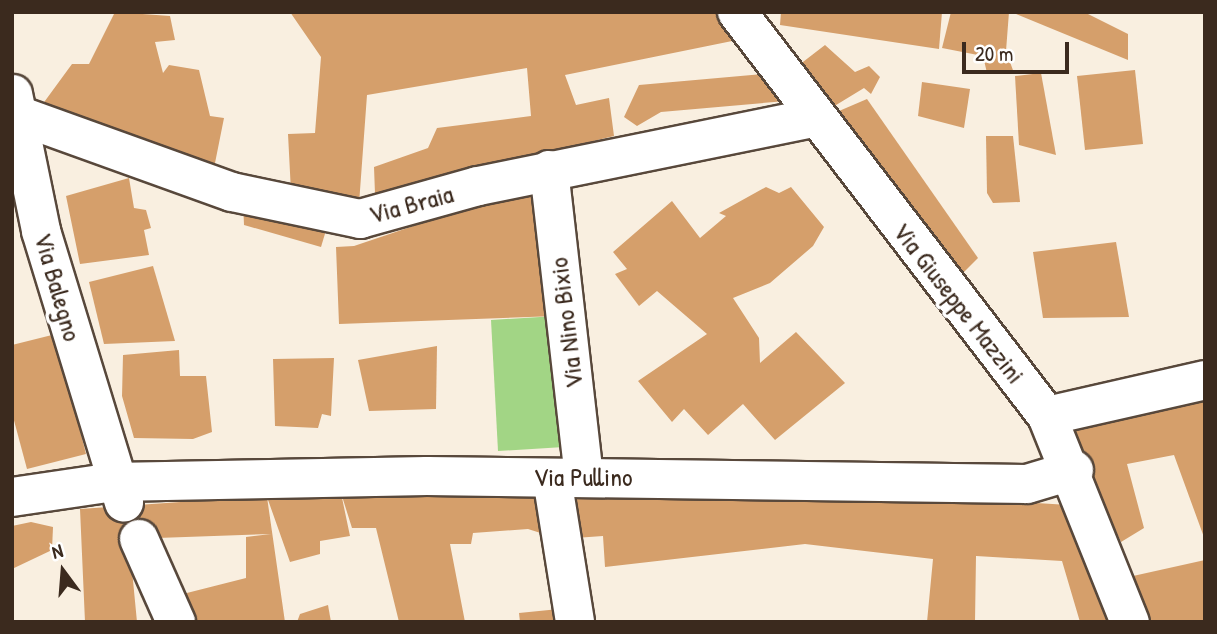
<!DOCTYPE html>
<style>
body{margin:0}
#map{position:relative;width:1217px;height:634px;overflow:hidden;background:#f9efe0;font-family:"Patrick Hand",sans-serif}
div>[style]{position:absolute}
.green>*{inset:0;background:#a2d585}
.building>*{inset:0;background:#d59f6b}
.roads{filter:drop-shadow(2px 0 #58483b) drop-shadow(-2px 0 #58483b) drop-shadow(0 2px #58483b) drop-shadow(0 -2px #58483b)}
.minor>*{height:38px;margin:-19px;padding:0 19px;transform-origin:19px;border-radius:19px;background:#fff}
span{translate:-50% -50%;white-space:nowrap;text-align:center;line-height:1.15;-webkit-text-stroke:7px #fff;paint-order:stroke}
.street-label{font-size:26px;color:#3b2a1e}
.frame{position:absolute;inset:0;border:14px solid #3b2a1e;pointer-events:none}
.north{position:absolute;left:28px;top:536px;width:70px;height:70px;-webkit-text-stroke:5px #fff;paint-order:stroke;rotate:344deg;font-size:19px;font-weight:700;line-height:28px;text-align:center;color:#3b2a1e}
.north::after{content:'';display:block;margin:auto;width:24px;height:32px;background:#3b2a1e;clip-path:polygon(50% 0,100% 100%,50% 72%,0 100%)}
.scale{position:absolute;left:962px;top:42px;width:107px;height:32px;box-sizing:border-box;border:4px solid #3b2a1e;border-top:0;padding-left:9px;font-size:21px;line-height:24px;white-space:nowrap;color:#3b2a1e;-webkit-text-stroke:5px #fff;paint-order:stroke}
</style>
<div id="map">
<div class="green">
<div style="clip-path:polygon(556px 316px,564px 447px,498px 451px,491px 320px)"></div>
</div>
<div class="building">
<div style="clip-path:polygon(115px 12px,170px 16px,175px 40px,155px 42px,163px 73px,169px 65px,199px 70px,210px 116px,224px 118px,214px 168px,42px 105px,72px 64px,89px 64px)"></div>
<div style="clip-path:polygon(290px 12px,721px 12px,742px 39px,565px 75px,576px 105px,609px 98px,614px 136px,375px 194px,374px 167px,428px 148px,437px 128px,531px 116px,527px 68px,367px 95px,359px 204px,291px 192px,288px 134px,315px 133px,321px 57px)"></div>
<div style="clip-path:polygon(781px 12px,942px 12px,939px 49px,780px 25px)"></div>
<div style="clip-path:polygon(951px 12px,1009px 12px,1006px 51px,1014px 73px,987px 73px,983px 56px,942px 48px)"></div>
<div style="clip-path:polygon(1011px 12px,1084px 12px,1128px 34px,1128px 60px)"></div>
<div style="clip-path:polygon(825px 45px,855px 72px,869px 66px,880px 77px,871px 94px,864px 88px,823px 113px,799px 65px)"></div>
<div style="clip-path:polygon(1135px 70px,1143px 144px,1085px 150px,1077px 76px)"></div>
<div style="clip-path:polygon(1041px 73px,1056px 155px,1019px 145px,1015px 76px)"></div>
<div style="clip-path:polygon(763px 74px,786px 101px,661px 112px,637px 126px,624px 117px,639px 85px)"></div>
<div style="clip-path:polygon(922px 82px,970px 89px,964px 128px,918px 116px)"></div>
<div style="clip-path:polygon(867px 99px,978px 258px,952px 284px,825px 117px)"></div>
<div style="clip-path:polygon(986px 136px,1013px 136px,1020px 202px,993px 203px,987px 193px)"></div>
<div style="clip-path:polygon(129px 178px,134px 208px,146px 210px,151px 228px,144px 230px,149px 255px,80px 264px,66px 196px)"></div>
<div style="clip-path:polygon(541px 183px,556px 316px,339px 324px,336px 247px,354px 246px)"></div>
<div style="clip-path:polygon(766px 187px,779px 193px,791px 187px,824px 227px,813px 246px,770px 283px,733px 298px,759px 338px,760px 363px,796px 332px,845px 383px,775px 440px,743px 404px,708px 435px,684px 409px,672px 422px,638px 381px,707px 334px,657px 291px,639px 306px,615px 274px,627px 269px,613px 252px,672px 201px,700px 238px,726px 216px,719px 213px)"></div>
<div style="clip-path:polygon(243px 201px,330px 217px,321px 247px,244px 225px)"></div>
<div style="clip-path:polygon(1116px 242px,1129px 317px,1043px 318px,1033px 252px)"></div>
<div style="clip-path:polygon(153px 266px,175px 341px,104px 344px,89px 282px)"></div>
<div style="clip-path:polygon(56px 334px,86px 454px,27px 469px,12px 413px,12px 345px)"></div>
<div style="clip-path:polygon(437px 346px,436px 409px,369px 411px,358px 360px)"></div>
<div style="clip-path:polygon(179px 350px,180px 376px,206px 376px,212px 432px,193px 439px,134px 438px,122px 396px,123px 355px)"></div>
<div style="clip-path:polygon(334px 358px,331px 416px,322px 414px,318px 428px,275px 426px,273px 359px)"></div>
<div style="clip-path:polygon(1205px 394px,1205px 540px,1174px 455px,1127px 464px,1144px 528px,1121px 542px,1068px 426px)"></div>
<div style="clip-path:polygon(454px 483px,457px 497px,541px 491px,550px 536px,528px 529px,473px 533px,471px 544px,450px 544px,465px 622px,399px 622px,376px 528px,352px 528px,341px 493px,350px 536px,320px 541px,320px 554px,290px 562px,267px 497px,285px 622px,182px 622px,175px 596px,246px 578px,246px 537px,271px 534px,129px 539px,137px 622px,85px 622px,80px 509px)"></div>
<div style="clip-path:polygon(567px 488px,801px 488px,1085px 506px,1120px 622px,1080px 622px,1062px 561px,976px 556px,975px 622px,927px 622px,933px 559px,805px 544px,605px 567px,603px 536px,575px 538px)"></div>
<div style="clip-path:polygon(31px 522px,53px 527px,52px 550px,12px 569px,12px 526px)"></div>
<div style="clip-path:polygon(1205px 560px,1205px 622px,1142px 622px,1133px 576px)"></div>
<div style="clip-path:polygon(328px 605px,331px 622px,297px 622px,300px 614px)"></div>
<div style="clip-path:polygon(559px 609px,560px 622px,520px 622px,519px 613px)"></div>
</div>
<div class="roads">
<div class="minor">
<div style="left:737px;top:12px;width:509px;rotate:52.5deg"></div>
<div style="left:1047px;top:416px;width:222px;rotate:68.1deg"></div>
<div style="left:13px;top:94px;width:140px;rotate:78.4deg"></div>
<div style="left:41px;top:231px;width:284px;rotate:73deg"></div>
<div style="left:18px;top:115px;width:227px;rotate:19.8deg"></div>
<div style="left:232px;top:192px;width:131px;rotate:11.9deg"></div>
<div style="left:360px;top:219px;width:123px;rotate:-15.6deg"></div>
<div style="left:478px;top:186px;width:342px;rotate:-11.5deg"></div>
<div style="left:549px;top:170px;width:307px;rotate:83.5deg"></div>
<div style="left:1047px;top:416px;width:162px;rotate:-12.8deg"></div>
<div style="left:552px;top:478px;width:146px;rotate:80.9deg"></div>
<div style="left:12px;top:497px;width:103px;rotate:-8.4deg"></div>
<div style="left:114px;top:482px;width:313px;rotate:-1.1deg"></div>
<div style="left:427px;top:476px;width:600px;rotate:0.76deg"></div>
<div style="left:1027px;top:484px;width:49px;rotate:-16.6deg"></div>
<div style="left:139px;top:539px;width:91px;rotate:66deg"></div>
</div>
</div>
<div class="street-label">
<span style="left:411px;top:204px;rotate:-15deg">Via Braia</span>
<span style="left:58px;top:287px;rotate:74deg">Via Balegno</span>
<span style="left:959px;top:303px;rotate:52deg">Via Giuseppe Mazzini</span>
<span style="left:566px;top:323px;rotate:-97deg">Via Nino Bixio</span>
<span style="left:583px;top:477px">Via Pullino</span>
</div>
<div class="frame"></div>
<div class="north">N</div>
<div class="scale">20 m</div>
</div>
